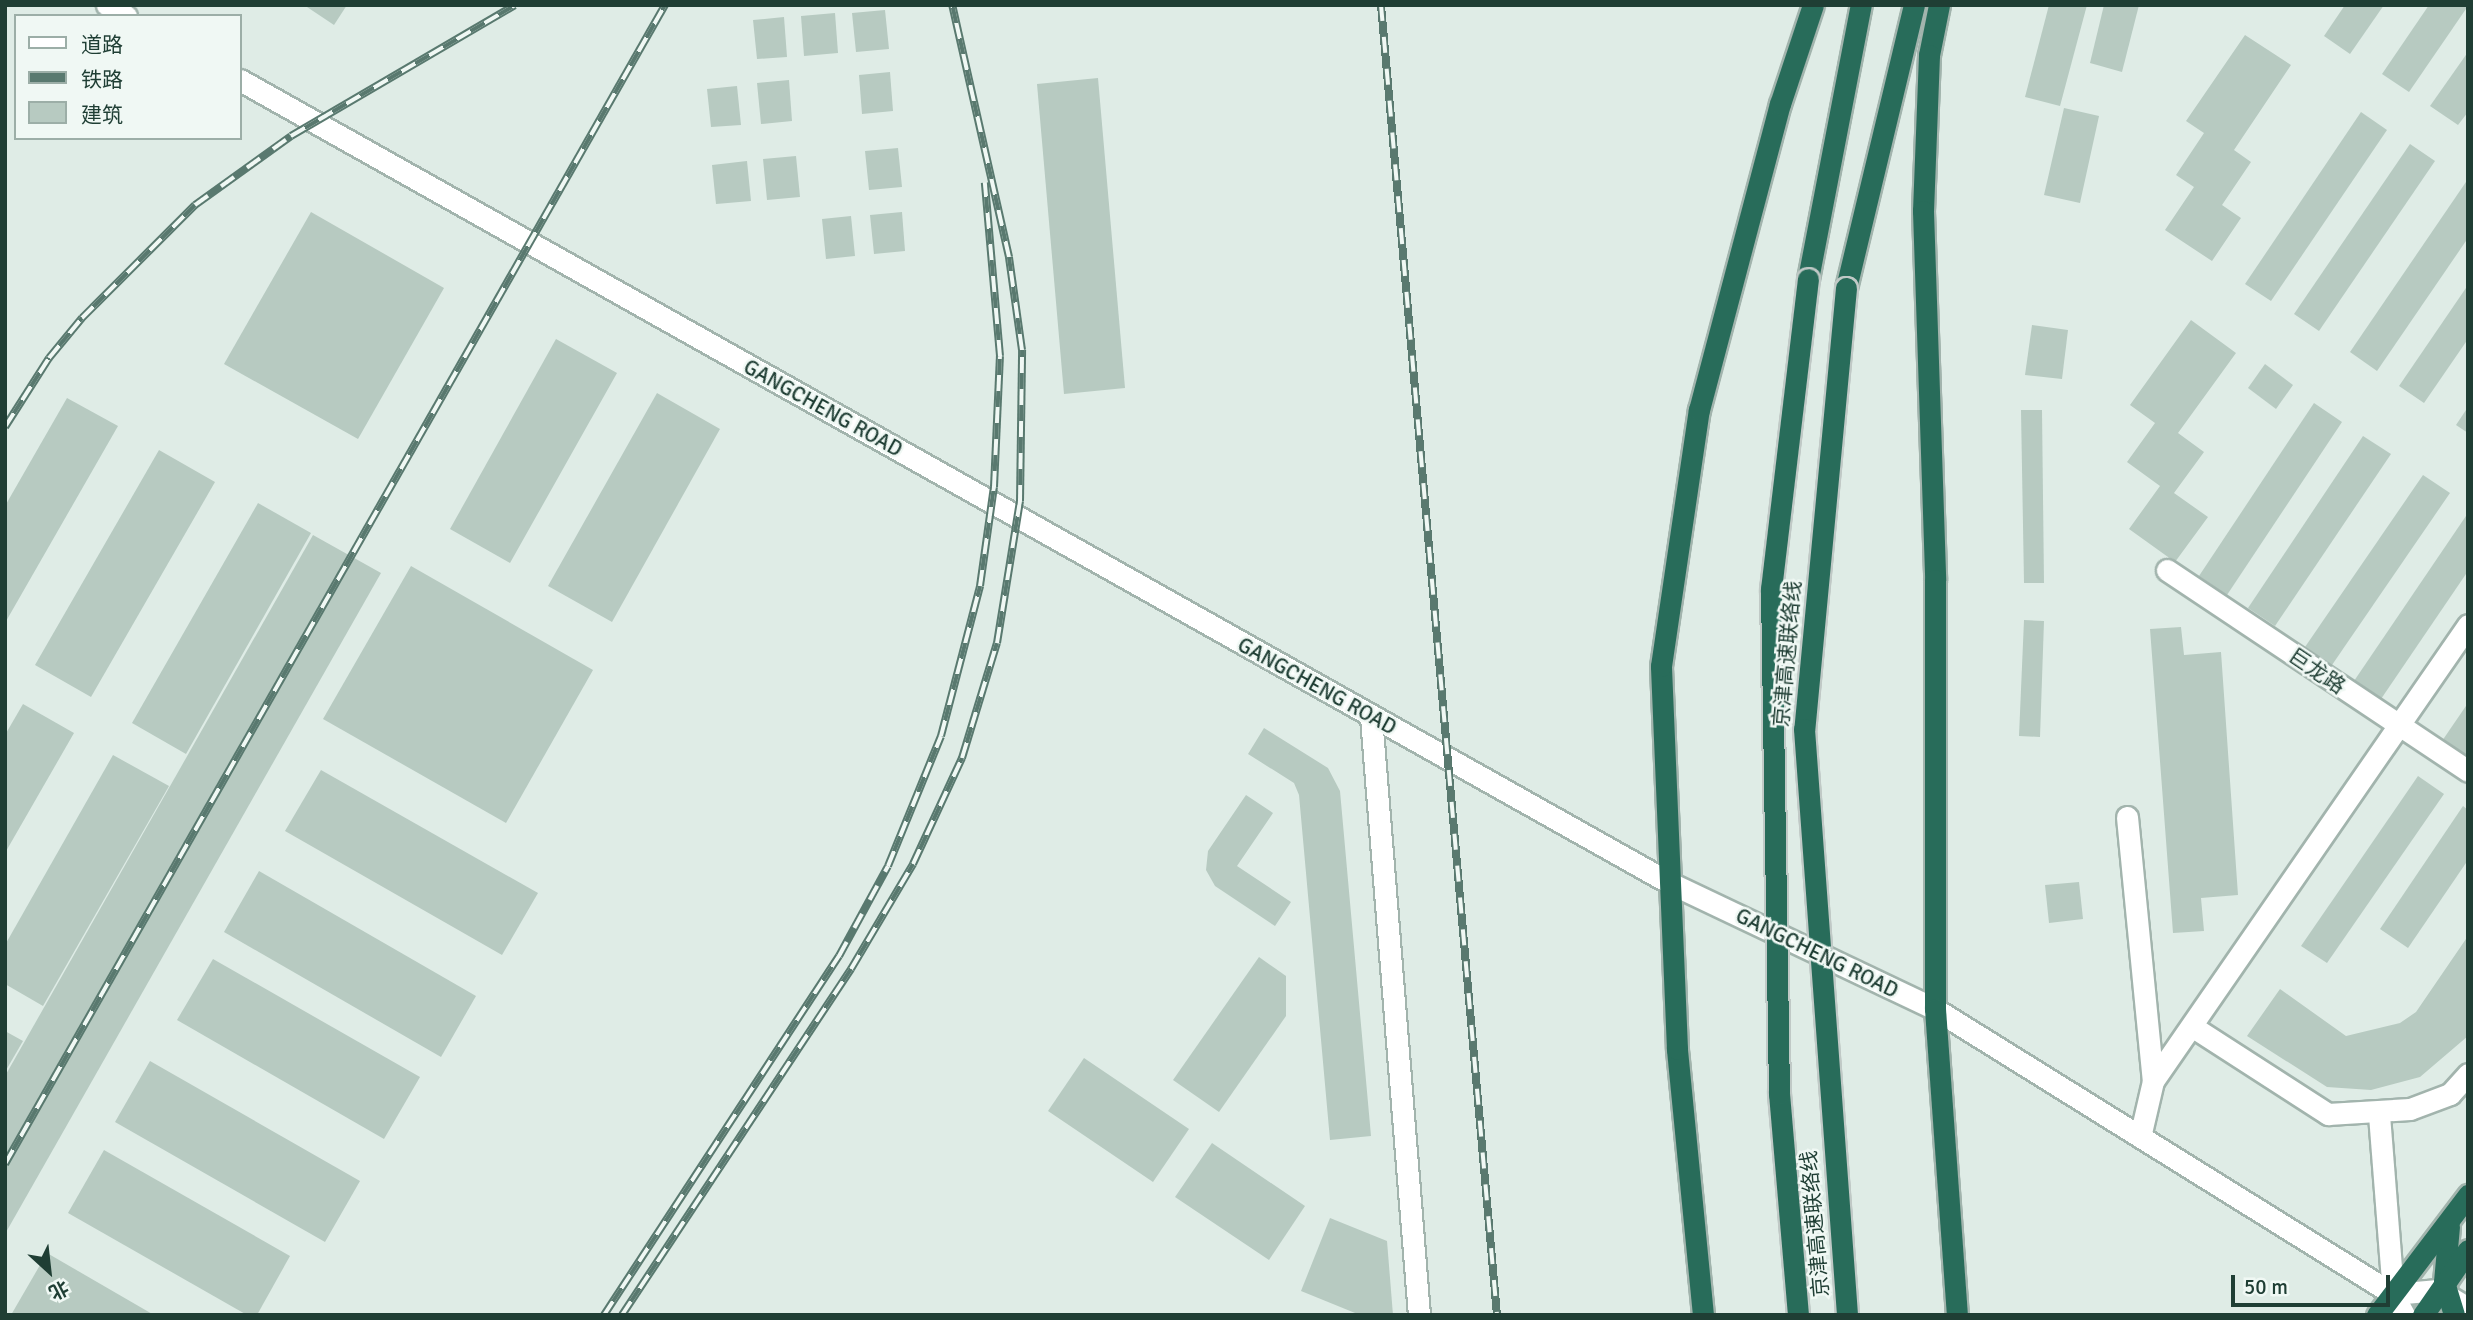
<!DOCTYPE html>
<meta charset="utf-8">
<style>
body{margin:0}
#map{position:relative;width:2473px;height:1320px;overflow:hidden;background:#dfece6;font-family:Signika,"Noto Sans SC",sans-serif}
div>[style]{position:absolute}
.building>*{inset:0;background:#b7cac1}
.roads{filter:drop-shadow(2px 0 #a2b4ad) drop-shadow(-2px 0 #a2b4ad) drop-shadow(0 2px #a2b4ad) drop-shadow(0 -2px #a2b4ad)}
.street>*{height:21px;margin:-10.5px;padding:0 10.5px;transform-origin:10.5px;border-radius:10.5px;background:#fff}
.secondary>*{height:21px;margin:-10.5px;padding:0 10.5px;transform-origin:10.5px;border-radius:10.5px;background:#fff}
.highway>*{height:21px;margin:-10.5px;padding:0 10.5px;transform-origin:10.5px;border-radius:10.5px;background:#286c5a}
.rail>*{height:8px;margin-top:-4px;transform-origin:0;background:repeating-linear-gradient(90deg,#f0f8f4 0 16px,#59796f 0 32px);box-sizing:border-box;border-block:2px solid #59796f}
.bridges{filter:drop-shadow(2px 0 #c0c9c6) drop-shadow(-2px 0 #c0c9c6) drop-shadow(0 2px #c0c9c6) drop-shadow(0 -2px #c0c9c6)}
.highway-bridge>*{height:21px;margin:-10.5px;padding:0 10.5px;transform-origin:10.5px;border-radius:10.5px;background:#286c5a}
span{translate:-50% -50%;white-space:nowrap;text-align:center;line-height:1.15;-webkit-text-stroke:5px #f0f8f4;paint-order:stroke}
.street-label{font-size:21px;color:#1f3e34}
.frame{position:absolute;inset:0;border:7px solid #1f3e34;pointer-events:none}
.legend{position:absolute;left:14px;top:14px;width:228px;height:126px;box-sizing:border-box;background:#f0f8f4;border:2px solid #9caea7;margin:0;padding:9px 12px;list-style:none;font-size:21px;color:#1f3e34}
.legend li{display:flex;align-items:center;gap:14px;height:35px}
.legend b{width:35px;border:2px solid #9caea7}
.north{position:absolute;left:14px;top:1236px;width:70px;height:70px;-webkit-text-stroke:5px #f0f8f4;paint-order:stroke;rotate:153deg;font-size:19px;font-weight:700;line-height:28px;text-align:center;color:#1f3e34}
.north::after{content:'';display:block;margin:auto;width:24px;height:32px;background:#1f3e34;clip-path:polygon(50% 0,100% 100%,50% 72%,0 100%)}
.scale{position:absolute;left:2231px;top:1275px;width:159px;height:32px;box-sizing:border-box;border:4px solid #1f3e34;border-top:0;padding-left:9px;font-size:21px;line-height:24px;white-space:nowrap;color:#1f3e34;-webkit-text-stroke:5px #f0f8f4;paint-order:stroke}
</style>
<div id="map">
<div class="building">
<div style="clip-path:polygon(304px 5px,347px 5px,334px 25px)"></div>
<div style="clip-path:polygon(2049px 5px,2087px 5px,2060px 106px,2025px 97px)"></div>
<div style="clip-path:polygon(2104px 5px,2139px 5px,2122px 72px,2090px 63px)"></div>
<div style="clip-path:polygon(2345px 5px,2384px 5px,2350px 54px,2324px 36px)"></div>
<div style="clip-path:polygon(2429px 5px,2468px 6px,2409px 92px,2382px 74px)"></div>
<div style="clip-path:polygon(885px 10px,889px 49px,856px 52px,852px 13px)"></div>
<div style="clip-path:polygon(835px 13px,838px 53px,804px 56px,801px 16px)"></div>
<div style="clip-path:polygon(784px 17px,787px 57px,757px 59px,753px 20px)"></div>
<div style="clip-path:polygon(2245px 35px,2291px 65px,2234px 150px,2251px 162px,2222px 205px,2241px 218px,2212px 261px,2165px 230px,2194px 187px,2176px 175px,2204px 133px,2186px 121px)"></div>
<div style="clip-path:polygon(2468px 52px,2468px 112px,2458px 125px,2430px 106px)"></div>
<div style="clip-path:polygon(890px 72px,893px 111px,862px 114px,859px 75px)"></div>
<div style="clip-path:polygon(1098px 78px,1125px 388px,1064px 394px,1037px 84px)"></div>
<div style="clip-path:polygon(789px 80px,792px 121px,761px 124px,757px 83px)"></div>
<div style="clip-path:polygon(737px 86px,741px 125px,711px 127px,707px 89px)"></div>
<div style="clip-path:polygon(2064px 108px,2099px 116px,2080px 203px,2044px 195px)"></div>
<div style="clip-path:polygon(2361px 112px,2387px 130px,2271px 301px,2245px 284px)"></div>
<div style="clip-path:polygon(2410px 144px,2435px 161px,2319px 331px,2294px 314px)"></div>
<div style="clip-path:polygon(898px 148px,902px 187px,869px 190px,865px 151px)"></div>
<div style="clip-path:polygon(796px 156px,800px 197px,767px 200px,763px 159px)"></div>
<div style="clip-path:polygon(747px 161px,751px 201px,716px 204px,712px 165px)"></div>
<div style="clip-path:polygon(2468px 179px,2468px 238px,2377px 371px,2350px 352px)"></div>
<div style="clip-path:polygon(311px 212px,444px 288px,358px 439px,224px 364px)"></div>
<div style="clip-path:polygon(902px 212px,905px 251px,874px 254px,870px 215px)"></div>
<div style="clip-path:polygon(851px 216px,855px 256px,826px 259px,822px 219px)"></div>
<div style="clip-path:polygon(2468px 285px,2468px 339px,2424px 403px,2399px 386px)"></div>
<div style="clip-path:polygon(2191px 320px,2236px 353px,2178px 433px,2204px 452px,2174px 493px,2208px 517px,2175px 562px,2129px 529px,2160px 486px,2127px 462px,2155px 423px,2130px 405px)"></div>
<div style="clip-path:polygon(2032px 325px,2068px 330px,2062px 379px,2025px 375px)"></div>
<div style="clip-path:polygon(556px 339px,617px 373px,510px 563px,450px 529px)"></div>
<div style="clip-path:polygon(2265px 364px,2293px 385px,2276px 409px,2248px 388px)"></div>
<div style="clip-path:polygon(657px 393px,720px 429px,612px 622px,548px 586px)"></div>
<div style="clip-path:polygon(67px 398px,118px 426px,5px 623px,5px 506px)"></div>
<div style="clip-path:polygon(2314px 403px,2342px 422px,2227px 595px,2199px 576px)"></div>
<div style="clip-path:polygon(2468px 407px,2468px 433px,2456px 425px)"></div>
<div style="clip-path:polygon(2021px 410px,2042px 410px,2044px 583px,2024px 583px)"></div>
<div style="clip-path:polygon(2363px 436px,2391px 454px,2275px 626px,2248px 608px)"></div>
<div style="clip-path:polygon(159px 450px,215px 482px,91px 697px,35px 665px)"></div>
<div style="clip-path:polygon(2423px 475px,2450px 493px,2332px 665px,2305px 647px)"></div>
<div style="clip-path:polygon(258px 503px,311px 533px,186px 754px,132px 723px)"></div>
<div style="clip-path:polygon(2468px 513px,2468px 571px,2381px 699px,2354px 681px)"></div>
<div style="clip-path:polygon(313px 535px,381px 573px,5px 1234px,5px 1076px)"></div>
<div style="clip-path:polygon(411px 566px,593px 670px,506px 823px,323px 719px)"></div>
<div style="clip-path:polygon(2024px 620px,2044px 621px,2040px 737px,2019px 736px)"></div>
<div style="clip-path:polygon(2181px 627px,2184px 655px,2221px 652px,2238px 895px,2201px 898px,2204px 931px,2173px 933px,2150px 629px)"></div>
<div style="clip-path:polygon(2468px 703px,2468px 758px,2442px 741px)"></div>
<div style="clip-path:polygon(23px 704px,74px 733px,5px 853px,5px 735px)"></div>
<div style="clip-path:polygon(1264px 728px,1328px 768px,1340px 791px,1371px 1136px,1330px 1140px,1299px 795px,1294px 783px,1248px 754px)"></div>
<div style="clip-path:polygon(113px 755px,169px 786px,43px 1006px,5px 984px,5px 945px)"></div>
<div style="clip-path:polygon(321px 770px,538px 893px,502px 955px,285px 831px)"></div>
<div style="clip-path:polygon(2418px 776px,2444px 794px,2327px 963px,2301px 946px)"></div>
<div style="clip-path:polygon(1246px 795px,1273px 813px,1237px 866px,1291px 902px,1275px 926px,1215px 886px,1206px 870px,1208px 851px)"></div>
<div style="clip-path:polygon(2463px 806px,2468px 810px,2468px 860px,2408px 948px,2380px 929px)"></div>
<div style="clip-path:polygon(259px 871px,476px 996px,441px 1057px,224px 932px)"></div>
<div style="clip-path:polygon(2079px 882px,2083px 919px,2049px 923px,2045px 885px)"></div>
<div style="clip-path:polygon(2468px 936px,2468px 1036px,2420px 1077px,2371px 1090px,2327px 1087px,2247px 1036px,2280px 989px,2346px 1036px,2400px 1023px,2416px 1012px)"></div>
<div style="clip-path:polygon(1259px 957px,1286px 976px,1286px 1016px,1219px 1112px,1173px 1080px)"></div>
<div style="clip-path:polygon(213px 959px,420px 1077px,384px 1139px,177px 1020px)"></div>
<div style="clip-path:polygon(5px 1031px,23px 1041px,5px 1072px)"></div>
<div style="clip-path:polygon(1084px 1058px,1189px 1129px,1153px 1182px,1048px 1111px)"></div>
<div style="clip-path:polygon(150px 1061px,360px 1181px,325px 1242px,115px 1122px)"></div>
<div style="clip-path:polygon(1212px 1143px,1305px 1206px,1269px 1260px,1175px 1197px)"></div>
<div style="clip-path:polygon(104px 1150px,290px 1256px,257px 1315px,247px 1315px,68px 1213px)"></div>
<div style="clip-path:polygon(1330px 1218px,1387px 1241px,1393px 1315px,1360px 1315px,1301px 1291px)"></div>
<div style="clip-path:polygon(47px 1253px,154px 1315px,11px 1315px)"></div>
</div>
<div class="roads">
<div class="street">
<div style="left:2167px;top:570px;width:362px;rotate:33.7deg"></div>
<div style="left:1371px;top:717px;width:600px;rotate:85.41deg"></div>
<div style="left:2127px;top:817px;width:265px;rotate:84.4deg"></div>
<div style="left:2153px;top:1081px;width:57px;rotate:103.1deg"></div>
<div style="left:2193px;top:1027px;width:161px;rotate:32.8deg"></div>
<div style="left:2328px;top:1114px;width:82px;rotate:-3.5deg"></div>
<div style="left:2410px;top:1109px;width:43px;rotate:-20.6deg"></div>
<div style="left:2450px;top:1094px;width:27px;rotate:-48deg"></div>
<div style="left:2153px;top:1081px;width:554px;rotate:-55.36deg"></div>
<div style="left:2379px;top:1115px;width:180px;rotate:85.5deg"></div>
</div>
<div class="secondary">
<div style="left:107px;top:5px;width:22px;rotate:30deg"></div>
<div style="left:240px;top:80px;width:1640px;rotate:29.32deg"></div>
<div style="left:1670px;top:883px;width:293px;rotate:25.4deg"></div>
<div style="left:1935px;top:1009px;width:539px;rotate:31.89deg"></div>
<div style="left:2393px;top:1294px;width:45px;rotate:-5.1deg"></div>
<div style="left:2438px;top:1290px;width:35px;rotate:31deg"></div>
<div style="left:2393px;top:1294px;width:24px;rotate:62deg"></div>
</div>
<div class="highway">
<div style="left:1939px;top:5px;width:51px;rotate:101.3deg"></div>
<div style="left:1929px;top:55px;width:156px;rotate:92.2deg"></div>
<div style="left:1923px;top:211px;width:369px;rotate:88.1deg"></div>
<div style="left:1935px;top:580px;width:429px;rotate:90deg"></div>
<div style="left:1935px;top:1009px;width:307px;rotate:85.9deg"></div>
<div style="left:1808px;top:279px;width:279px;rotate:-79.1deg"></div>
<div style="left:1846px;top:288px;width:291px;rotate:-76.5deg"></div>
<div style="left:2449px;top:1226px;width:56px;rotate:95.1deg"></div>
<div style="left:2444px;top:1282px;width:34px;rotate:73deg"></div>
<div style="left:1703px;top:1315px;width:267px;rotate:-95.6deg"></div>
<div style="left:1677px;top:1049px;width:383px;rotate:-92.4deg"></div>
<div style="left:1661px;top:666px;width:259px;rotate:-81.6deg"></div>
<div style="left:1699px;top:410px;width:317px;rotate:-75.2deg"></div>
<div style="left:1780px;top:104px;width:104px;rotate:-71.6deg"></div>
<div style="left:2377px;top:1315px;width:151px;rotate:-52.8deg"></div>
<div style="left:2423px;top:1315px;width:79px;rotate:-55.3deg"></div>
</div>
</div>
<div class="rail">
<div style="left:1381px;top:5px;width:1315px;rotate:84.94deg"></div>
<div style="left:5px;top:427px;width:82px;rotate:-57.5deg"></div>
<div style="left:49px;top:358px;width:52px;rotate:-50.5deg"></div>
<div style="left:82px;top:318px;width:160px;rotate:-45deg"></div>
<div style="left:195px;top:205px;width:118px;rotate:-35.7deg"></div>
<div style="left:291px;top:136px;width:259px;rotate:-30.3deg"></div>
<div style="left:5px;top:1164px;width:1334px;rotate:-60.34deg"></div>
<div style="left:604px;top:1315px;width:429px;rotate:-56.8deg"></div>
<div style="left:839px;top:956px;width:102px;rotate:-61.4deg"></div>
<div style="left:888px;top:866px;width:140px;rotate:-67.8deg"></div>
<div style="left:941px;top:736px;width:155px;rotate:-75.4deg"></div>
<div style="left:980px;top:586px;width:100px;rotate:-82deg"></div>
<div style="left:994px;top:487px;width:131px;rotate:-87.4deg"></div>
<div style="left:1000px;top:356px;width:174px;rotate:-95deg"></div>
<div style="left:622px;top:1315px;width:415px;rotate:-56.5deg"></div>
<div style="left:851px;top:969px;width:122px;rotate:-59.4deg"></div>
<div style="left:913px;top:864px;width:117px;rotate:-65.2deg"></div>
<div style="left:962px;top:758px;width:120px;rotate:-73.1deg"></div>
<div style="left:997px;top:643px;width:144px;rotate:-80.8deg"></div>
<div style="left:1020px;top:501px;width:151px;rotate:-89.2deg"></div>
<div style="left:1022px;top:350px;width:94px;rotate:-98deg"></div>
<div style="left:1009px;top:257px;width:258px;rotate:-102.7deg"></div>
</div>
<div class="bridges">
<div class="highway-bridge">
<div style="left:1846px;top:288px;width:443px;rotate:95.4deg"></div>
<div style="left:1804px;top:729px;width:588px;rotate:85.8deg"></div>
<div style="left:1798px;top:1315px;width:222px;rotate:-94.9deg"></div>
<div style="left:1779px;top:1094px;width:505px;rotate:-90.91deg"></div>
<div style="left:1771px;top:589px;width:312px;rotate:-83.2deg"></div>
</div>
</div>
<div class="street-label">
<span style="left:823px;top:408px;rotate:29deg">GANGCHENG ROAD</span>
<span style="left:1787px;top:654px;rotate:-85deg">京津高速联络线</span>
<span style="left:2317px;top:671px;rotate:34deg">巨龙路</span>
<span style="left:1317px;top:686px;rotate:29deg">GANGCHENG ROAD</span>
<span style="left:1817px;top:953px;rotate:26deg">GANGCHENG ROAD</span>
<span style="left:1815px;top:1224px;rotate:-95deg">京津高速联络线</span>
</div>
<div class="frame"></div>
<ul class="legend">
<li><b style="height:9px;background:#fff"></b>道路</li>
<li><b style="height:9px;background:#59796f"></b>铁路</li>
<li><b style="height:19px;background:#b7cac1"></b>建筑</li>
</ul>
<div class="north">北</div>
<div class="scale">50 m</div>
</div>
